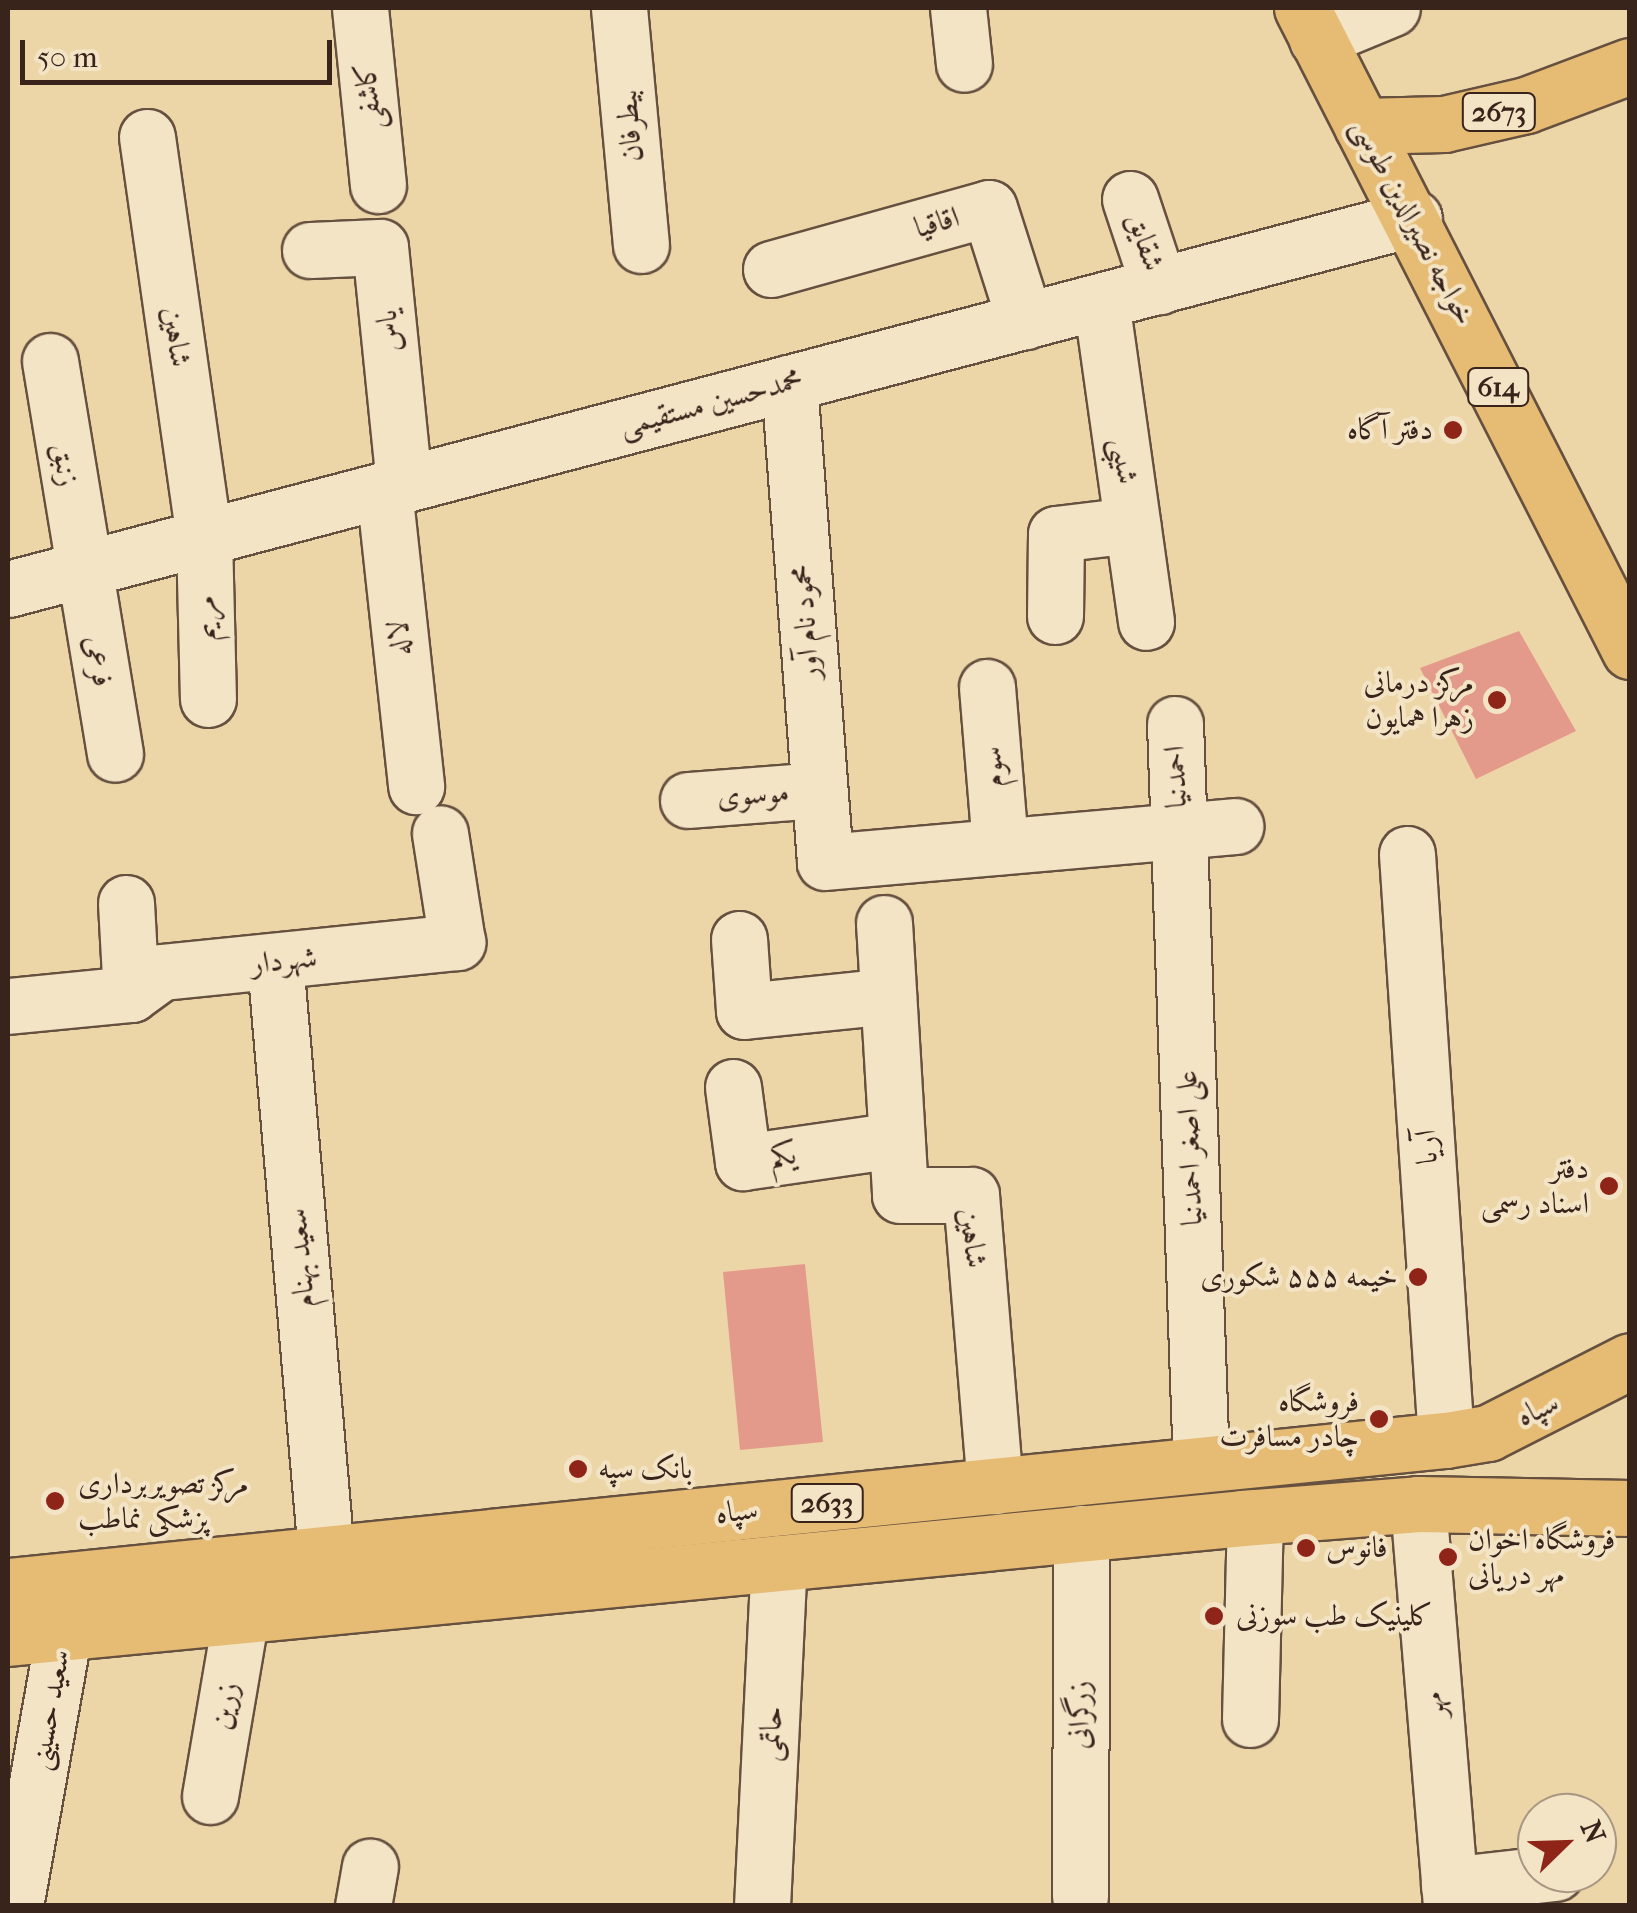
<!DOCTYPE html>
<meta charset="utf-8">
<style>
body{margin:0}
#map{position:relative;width:1637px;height:1913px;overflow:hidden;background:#ecd6a8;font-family:"IM FELL French Canon",Amiri,serif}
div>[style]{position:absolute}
.building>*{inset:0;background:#e49a8b}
.roads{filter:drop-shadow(2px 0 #66503f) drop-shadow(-2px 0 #66503f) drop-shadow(0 2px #66503f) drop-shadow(0 -2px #66503f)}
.minor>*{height:55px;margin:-27.5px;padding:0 27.5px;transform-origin:27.5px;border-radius:27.5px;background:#f3e4c6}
.major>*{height:55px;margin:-27.5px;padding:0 27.5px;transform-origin:27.5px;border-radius:27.5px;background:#e6bb74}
.dots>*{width:28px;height:28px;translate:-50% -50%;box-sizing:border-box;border:5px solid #f3e4c6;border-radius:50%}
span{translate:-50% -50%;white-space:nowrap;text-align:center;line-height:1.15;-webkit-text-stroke:8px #f3e4c6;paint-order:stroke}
.shield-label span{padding:2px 8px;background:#f3e4c6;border:2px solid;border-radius:8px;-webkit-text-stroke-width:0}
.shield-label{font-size:28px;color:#39241c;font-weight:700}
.street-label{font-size:30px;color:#39241c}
.poi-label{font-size:30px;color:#39241c}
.right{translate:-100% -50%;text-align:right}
.left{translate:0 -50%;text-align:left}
.frame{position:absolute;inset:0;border:10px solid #39241c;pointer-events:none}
.north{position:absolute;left:1517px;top:1793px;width:100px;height:100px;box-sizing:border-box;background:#f3e4c6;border:2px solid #a99782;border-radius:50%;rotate:67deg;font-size:28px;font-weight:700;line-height:40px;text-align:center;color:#39241c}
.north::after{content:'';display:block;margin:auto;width:35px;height:45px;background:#8f2418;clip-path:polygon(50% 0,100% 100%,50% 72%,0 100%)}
.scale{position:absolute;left:20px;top:40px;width:312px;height:45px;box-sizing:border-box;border:5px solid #39241c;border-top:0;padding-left:12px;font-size:30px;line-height:35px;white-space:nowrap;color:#39241c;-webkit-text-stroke:8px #f3e4c6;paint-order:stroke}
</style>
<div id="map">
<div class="building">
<div style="clip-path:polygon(1519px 631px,1576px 731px,1476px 779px,1420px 668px)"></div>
<div style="clip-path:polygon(805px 1264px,823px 1442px,740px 1450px,723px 1272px)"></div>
</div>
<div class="roads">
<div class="minor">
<div style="left:360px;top:8px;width:178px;rotate:84.2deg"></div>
<div style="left:619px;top:8px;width:238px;rotate:84.7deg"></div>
<div style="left:958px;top:8px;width:56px;rotate:83.9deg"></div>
<div style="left:1317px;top:39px;width:81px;rotate:-22.5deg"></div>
<div style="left:147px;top:137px;width:404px;rotate:81.9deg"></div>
<div style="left:204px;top:537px;width:162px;rotate:88.6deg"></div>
<div style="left:1130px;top:199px;width:92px;rotate:71.6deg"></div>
<div style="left:310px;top:250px;width:70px;rotate:-2.5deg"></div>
<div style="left:380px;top:247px;width:239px;rotate:84.2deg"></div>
<div style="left:771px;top:269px;width:226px;rotate:-15.6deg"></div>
<div style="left:989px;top:208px;width:119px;rotate:72.3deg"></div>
<div style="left:1101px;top:301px;width:324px;rotate:82deg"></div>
<div style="left:50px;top:361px;width:398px;rotate:80.6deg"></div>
<div style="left:789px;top:383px;width:480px;rotate:85.7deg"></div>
<div style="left:825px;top:862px;width:412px;rotate:-5deg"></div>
<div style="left:384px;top:490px;width:298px;rotate:83.8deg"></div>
<div style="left:8px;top:589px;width:1454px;rotate:-14.78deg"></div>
<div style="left:1055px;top:616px;width:82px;rotate:-89.3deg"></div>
<div style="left:1056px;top:534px;width:77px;rotate:-6.8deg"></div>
<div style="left:987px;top:687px;width:160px;rotate:85.3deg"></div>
<div style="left:1175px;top:724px;width:741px;rotate:87.99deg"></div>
<div style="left:688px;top:800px;width:131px;rotate:-4.4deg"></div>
<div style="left:1407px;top:854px;width:587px;rotate:86.19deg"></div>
<div style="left:126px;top:903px;width:91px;rotate:86.9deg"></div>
<div style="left:884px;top:923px;width:272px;rotate:86.6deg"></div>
<div style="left:900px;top:1195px;width:71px"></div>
<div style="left:971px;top:1195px;width:292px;rotate:85.3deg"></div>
<div style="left:739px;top:939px;width:72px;rotate:86deg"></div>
<div style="left:744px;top:1011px;width:145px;rotate:-5.9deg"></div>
<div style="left:275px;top:962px;width:593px;rotate:85.07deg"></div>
<div style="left:8px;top:1006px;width:124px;rotate:-5.6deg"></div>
<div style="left:131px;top:994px;width:37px;rotate:-36deg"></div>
<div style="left:161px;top:972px;width:298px;rotate:-5.8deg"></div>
<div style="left:457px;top:942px;width:110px;rotate:-98.9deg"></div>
<div style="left:733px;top:1087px;width:76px;rotate:82.4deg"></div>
<div style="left:743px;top:1162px;width:155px;rotate:-8.2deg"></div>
<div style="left:1418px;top:1504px;width:403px;rotate:85.3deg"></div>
<div style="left:1250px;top:1719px;width:202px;rotate:-88.6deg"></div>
<div style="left:210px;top:1796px;width:184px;rotate:-80.3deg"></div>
<div style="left:1449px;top:1885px;width:107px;rotate:-6.5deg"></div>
<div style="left:1080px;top:1896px;width:363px;rotate:-89.8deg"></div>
<div style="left:15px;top:1906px;width:278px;rotate:-79.9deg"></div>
<div style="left:363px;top:1906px;width:40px;rotate:-80deg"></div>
<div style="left:762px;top:1906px;width:343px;rotate:-87.2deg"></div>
</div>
<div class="major">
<div style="left:1302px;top:8px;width:722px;rotate:62.97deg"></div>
<div style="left:1362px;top:126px;width:82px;rotate:-1.4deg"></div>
<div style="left:1444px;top:124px;width:84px;rotate:-13deg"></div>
<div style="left:1526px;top:105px;width:111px;rotate:-20.6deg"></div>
<div style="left:8px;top:1586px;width:1445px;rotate:-5.8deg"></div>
<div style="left:1446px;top:1440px;width:43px;rotate:-9.5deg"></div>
<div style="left:1488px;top:1433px;width:159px;rotate:-26.9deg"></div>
<div style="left:8px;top:1638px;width:1240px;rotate:-5.55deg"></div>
<div style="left:1242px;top:1518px;width:177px;rotate:-4.5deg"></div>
<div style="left:1418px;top:1504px;width:212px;rotate:1.1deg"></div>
</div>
</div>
<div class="dots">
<div style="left:1453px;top:430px;background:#8f2418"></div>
<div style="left:1497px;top:700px;background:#8f2418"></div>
<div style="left:1609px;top:1186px;background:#8f2418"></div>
<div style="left:1418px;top:1277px;background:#8f2418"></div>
<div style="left:1379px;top:1419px;background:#8f2418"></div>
<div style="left:578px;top:1469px;background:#8f2418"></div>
<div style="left:55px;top:1501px;background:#8f2418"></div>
<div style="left:1306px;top:1548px;background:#8f2418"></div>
<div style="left:1448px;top:1557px;background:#8f2418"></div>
<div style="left:1214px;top:1616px;background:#8f2418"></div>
</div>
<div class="shield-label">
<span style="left:1499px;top:112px">2673</span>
<span style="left:1498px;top:387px">614</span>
<span style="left:827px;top:1503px">2633</span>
</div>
<div class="street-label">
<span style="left:369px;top:96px;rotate:-96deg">کاشفی</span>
<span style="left:630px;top:126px;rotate:-95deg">بیطرفان</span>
<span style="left:1413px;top:222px;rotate:62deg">خواجه نصیرالدین طوسی</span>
<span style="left:937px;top:223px;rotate:-16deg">اقاقیا</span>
<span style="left:1145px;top:242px;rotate:72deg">شقایق</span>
<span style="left:389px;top:331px;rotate:-96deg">یاس</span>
<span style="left:176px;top:337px;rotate:82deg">شاهین</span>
<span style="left:711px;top:403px;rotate:-15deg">محمدحسین مستقیمی</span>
<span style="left:1124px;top:461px;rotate:82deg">شیبی</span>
<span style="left:65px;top:465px;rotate:82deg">زنبق</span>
<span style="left:206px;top:618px;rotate:-91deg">مریم</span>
<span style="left:806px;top:622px;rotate:-94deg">محمود نام آور</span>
<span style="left:400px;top:638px;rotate:-96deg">لاله</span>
<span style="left:98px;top:661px;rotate:79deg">فرعی</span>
<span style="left:993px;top:767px;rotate:-94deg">سوم</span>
<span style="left:1176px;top:777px;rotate:-92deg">احمدنیا</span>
<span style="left:753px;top:795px;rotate:-4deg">موسوی</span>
<span style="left:284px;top:961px;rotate:-6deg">شهردار</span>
<span style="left:1427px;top:1147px;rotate:-94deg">آریا</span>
<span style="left:1190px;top:1148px;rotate:-92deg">علی اصغر احمدنیا</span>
<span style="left:783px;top:1156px;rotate:-8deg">یکم</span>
<span style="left:972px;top:1238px;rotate:82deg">شاهین</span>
<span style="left:301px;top:1258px;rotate:-95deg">سعید بهنام</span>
<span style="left:1538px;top:1410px;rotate:-25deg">سپاه</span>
<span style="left:737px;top:1512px;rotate:-6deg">سپاه</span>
<span style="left:1434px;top:1705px;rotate:-95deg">مهر</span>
<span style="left:225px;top:1706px;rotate:-80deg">زرین</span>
<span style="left:50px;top:1710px;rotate:-80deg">سعید حسینی</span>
<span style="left:1080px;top:1715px;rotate:-90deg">زرگرانی</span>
<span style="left:771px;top:1734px;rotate:-87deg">حاتمی</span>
</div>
<div class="poi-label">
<span class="right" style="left:1433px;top:430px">دفتر آگاه</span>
<span class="right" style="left:1474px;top:700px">مرکز درمانی<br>زهرا همایون</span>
<span class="right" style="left:1589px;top:1186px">دفتر<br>اسناد رسمی</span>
<span class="right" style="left:1398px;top:1277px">خیمه ۵۵۵ شکوری</span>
<span class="right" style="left:1359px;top:1419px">فروشگاه<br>چادر مسافرت</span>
<span class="left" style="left:598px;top:1469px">بانک سپه</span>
<span class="left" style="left:78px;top:1501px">مرکز تصویربرداری<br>پزشکی نماطب</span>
<span class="left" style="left:1468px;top:1557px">فروشگاه اخوان<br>مهر دریانی</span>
<span class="left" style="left:1326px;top:1548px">فانوس</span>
<span class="left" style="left:1236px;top:1616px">کلینیک طب سوزنی</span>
</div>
<div class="frame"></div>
<div class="north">N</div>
<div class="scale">50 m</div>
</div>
